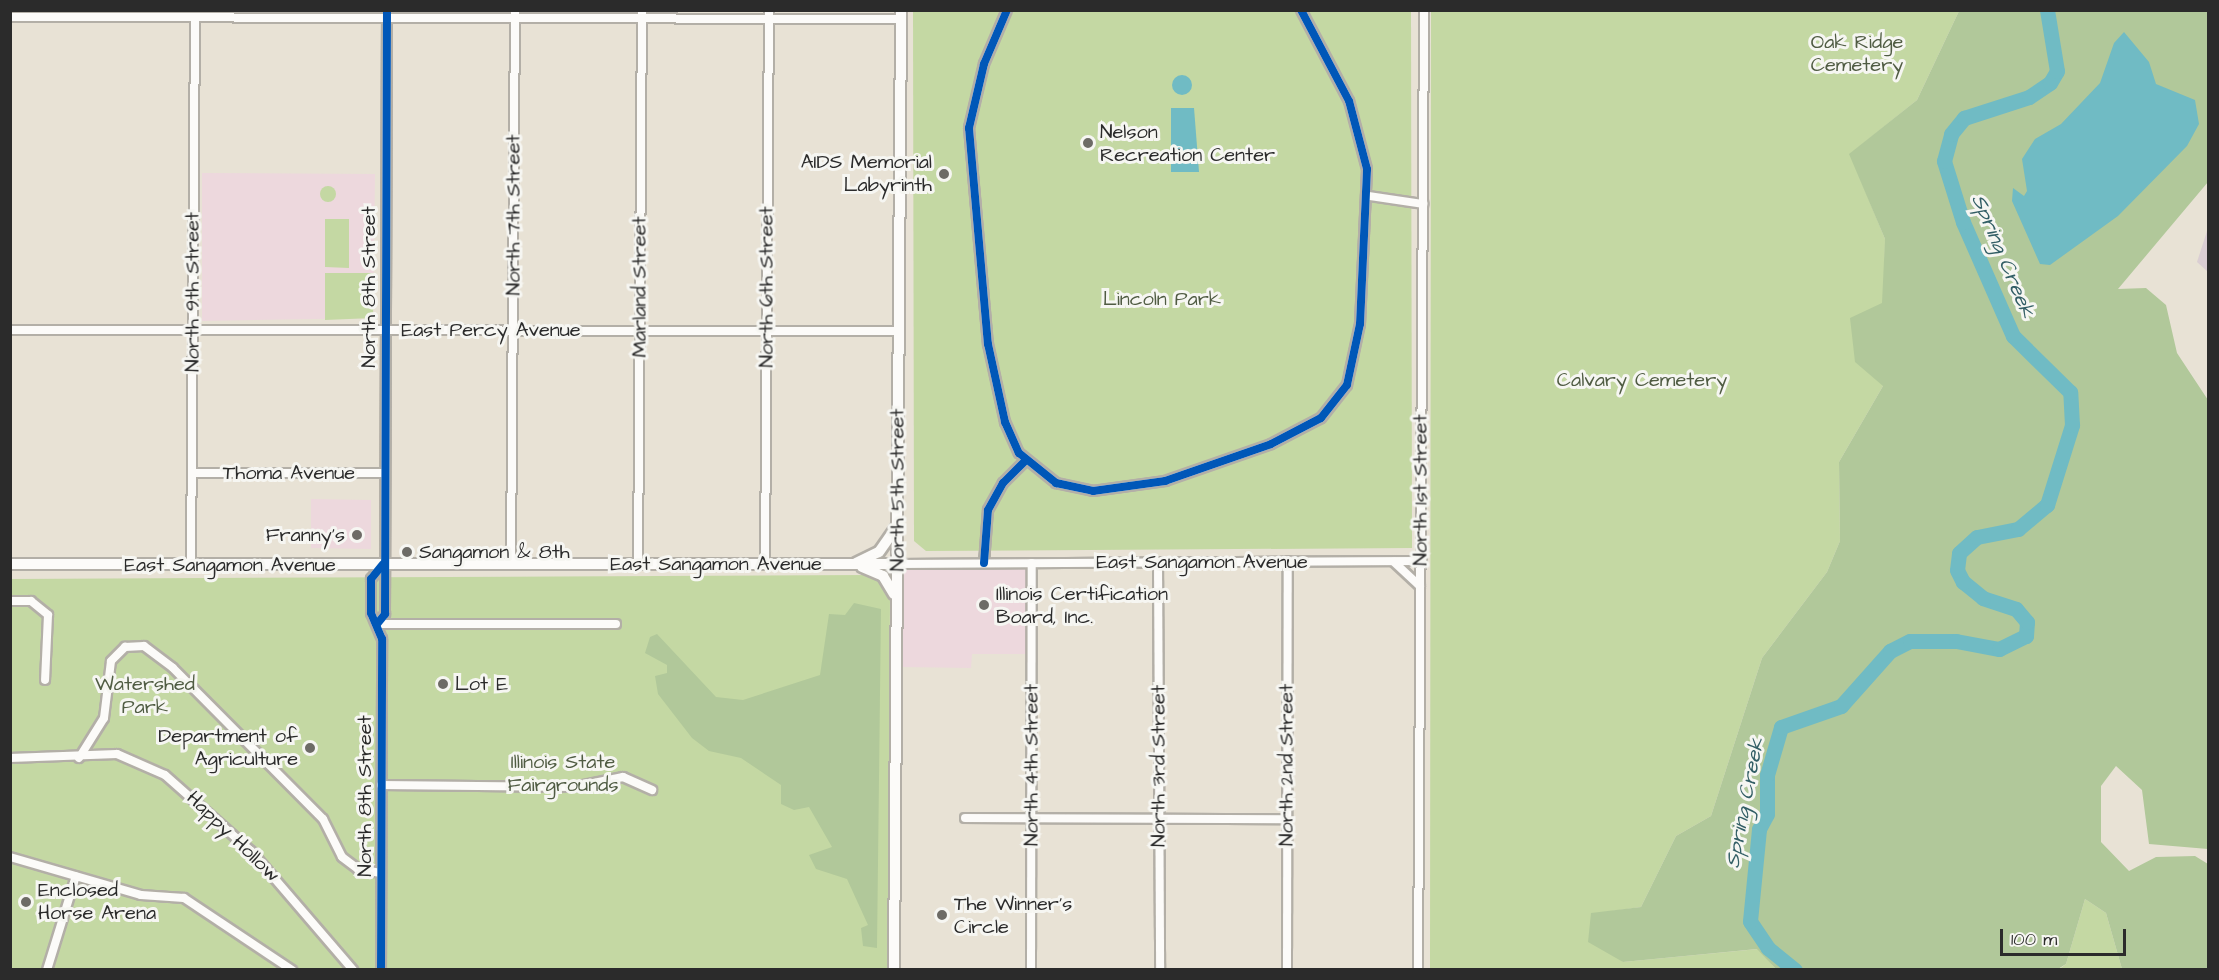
<!DOCTYPE html>
<style>
body{margin:0}
#map{position:relative;width:2219px;height:980px;overflow:hidden;background:#e8e2d5;font-family:"Architects Daughter",sans-serif}
div>[style]{position:absolute}
.built>*{inset:0;background:#edd8dd}
.industrial>*{inset:0;background:#daced3}
.green>*{inset:0;background:#c4d8a3}
.round{border-radius:50%}
.forest>*{inset:0;background:#b1c89a}
.water>*{inset:0;background:#70bbc4}
.river>*{height:15px;margin:-7.5px;padding:0 7.5px;transform-origin:7.5px;border-radius:7.5px;background:#70bbc4}
.roads{filter:drop-shadow(2px 0 #b3afa7) drop-shadow(-2px 0 #b3afa7) drop-shadow(0 2px #b3afa7) drop-shadow(0 -2px #b3afa7)}
.minor>*{height:8px;margin:-4px;padding:0 4px;transform-origin:4px;border-radius:4px;background:#fcfbf9}
.secondary>*{height:10px;margin:-5px;padding:0 5px;transform-origin:5px;border-radius:5px;background:#fcfbf9}
.cycleway>*{height:8px;margin:-4px;padding:0 4px;transform-origin:4px;border-radius:4px;background:#0057b8}
.dots>*{width:16px;height:16px;translate:-50% -50%;box-sizing:border-box;border:3px solid #f6f6f2;border-radius:50%}
span{translate:-50% -50%;white-space:nowrap;text-align:center;line-height:1.15;-webkit-text-stroke:6px #f6f6f2;paint-order:stroke}
.park-label{font-size:20px;color:#505c43}
.poi-label{font-size:20px;color:#2b2b2b}
.left{translate:0 -50%;text-align:left}
.right{translate:-100% -50%;text-align:right}
.street-label{font-size:20px;color:#2b2b2b}
.water-label{font-size:21px;color:#325e65;font-style:italic}
.frame{position:absolute;inset:0;border:12px solid #2b2b2b;pointer-events:none}
.scale{position:absolute;left:2000px;top:929px;width:126px;height:27px;box-sizing:border-box;border:3px solid #2b2b2b;border-top:0;padding-left:8px;font-size:18px;line-height:21px;white-space:nowrap;color:#2b2b2b;-webkit-text-stroke:4px #f6f6f2;paint-order:stroke}
</style>
<div id="map">
<div class="built">
<div style="clip-path:polygon(202px 173px,375px 174px,373px 318px,202px 321px)"></div>
<div style="clip-path:polygon(311px 499px,371px 500px,371px 549px,311px 548px)"></div>
<div style="clip-path:polygon(1028px 567px,1029px 654px,972px 654px,971px 668px,902px 667px,902px 570px)"></div>
</div>
<div class="industrial">
<div style="clip-path:polygon(2208px 228px,2208px 272px,2197px 262px)"></div>
</div>
<div class="green">
<div style="clip-path:polygon(913px 11px,1411px 11px,1412px 548px,926px 551px,914px 541px)"></div>
<div style="clip-path:polygon(1431px 11px,1959px 11px,1917px 100px,1850px 154px,1885px 239px,1883px 386px,1839px 462px,1840px 541px,1827px 572px,1762px 658px,1711px 816px,1676px 836px,1641px 907px,1591px 914px,1623px 962px,1758px 949px,1776px 969px,1430px 970px)"></div>
<div class="round" style="left:320px;top:186px;width:16px;height:16px"></div>
<div style="clip-path:polygon(325px 219px,349px 219px,349px 268px,325px 267px)"></div>
<div style="clip-path:polygon(325px 273px,374px 273px,373px 318px,325px 320px)"></div>
<div style="clip-path:polygon(868px 575px,879px 578px,890px 598px,888px 969px,11px 969px,10px 579px)"></div>
<div style="clip-path:polygon(2085px 899px,2106px 913px,2122px 969px,2058px 970px,2066px 964px)"></div>
</div>
<div class="forest">
<div style="clip-path:polygon(1959px 11px,2208px 11px,2208px 182px,2118px 289px,2146px 288px,2166px 305px,2177px 353px,2208px 400px,2208px 849px,2149px 844px,2142px 790px,2116px 766px,2101px 786px,2101px 842px,2129px 871px,2156px 857px,2195px 856px,2208px 864px,2208px 969px,2122px 969px,2106px 913px,2085px 899px,2066px 964px,2058px 969px,1776px 969px,1757px 949px,1623px 962px,1588px 942px,1591px 913px,1641px 907px,1676px 836px,1711px 816px,1762px 658px,1827px 572px,1840px 541px,1839px 462px,1883px 386px,1855px 362px,1850px 318px,1882px 303px,1885px 239px,1849px 154px,1917px 100px)"></div>
<div style="clip-path:polygon(854px 603px,881px 609px,877px 948px,863px 946px,861px 928px,868px 925px,847px 879px,816px 869px,809px 855px,832px 847px,809px 807px,794px 810px,781px 804px,781px 785px,741px 758px,709px 751px,692px 738px,658px 694px,655px 676px,667px 673px,667px 665px,645px 653px,650px 637px,657px 634px,716px 697px,743px 700px,820px 675px,829px 614px,845px 615px)"></div>
</div>
<div class="water">
<div style="clip-path:polygon(2124px 32px,2149px 62px,2156px 84px,2195px 100px,2199px 124px,2187px 146px,2118px 216px,2050px 265px,2040px 264px,2012px 201px,2013px 188px,2024px 196px,2027px 191px,2022px 159px,2035px 139px,2061px 124px,2100px 83px,2114px 43px)"></div>
<div class="round" style="left:1172px;top:75px;width:20px;height:20px"></div>
<div style="clip-path:polygon(1171px 108px,1194px 108px,1199px 172px,1171px 172px)"></div>
</div>
<div class="river">
<div style="left:1795px;top:970px;width:35px;rotate:-141deg"></div>
<div style="left:1768px;top:948px;width:32px;rotate:-124deg"></div>
<div style="left:1750px;top:921px;width:92px;rotate:-84.4deg"></div>
<div style="left:1759px;top:829px;width:17px;rotate:-62deg"></div>
<div style="left:1767px;top:814px;width:39px;rotate:-90deg"></div>
<div style="left:1767px;top:775px;width:50px;rotate:-73.7deg"></div>
<div style="left:1781px;top:727px;width:64px;rotate:-19.3deg"></div>
<div style="left:1841px;top:706px;width:74px;rotate:-48.3deg"></div>
<div style="left:1890px;top:651px;width:22px;rotate:-27deg"></div>
<div style="left:1910px;top:641px;width:46px"></div>
<div style="left:1956px;top:641px;width:44px;rotate:10.5deg"></div>
<div style="left:1999px;top:649px;width:30px;rotate:-26deg"></div>
<div style="left:2026px;top:636px;width:14px;rotate:-86deg"></div>
<div style="left:2027px;top:622px;width:17px;rotate:-130deg"></div>
<div style="left:2016px;top:609px;width:35px;rotate:-162deg"></div>
<div style="left:1983px;top:598px;width:26px;rotate:-141deg"></div>
<div style="left:1963px;top:582px;width:13px;rotate:-117deg"></div>
<div style="left:1957px;top:570px;width:17px;rotate:-83deg"></div>
<div style="left:1959px;top:553px;width:24px;rotate:-42deg"></div>
<div style="left:1977px;top:537px;width:42px;rotate:-11deg"></div>
<div style="left:2018px;top:529px;width:38px;rotate:-40deg"></div>
<div style="left:2047px;top:505px;width:84px;rotate:-72.6deg"></div>
<div style="left:2072px;top:425px;width:33px;rotate:-93deg"></div>
<div style="left:2070px;top:392px;width:80px;rotate:-135.5deg"></div>
<div style="left:2013px;top:336px;width:124px;rotate:-113.7deg"></div>
<div style="left:1963px;top:222px;width:64px;rotate:-107.3deg"></div>
<div style="left:1944px;top:161px;width:28px;rotate:-75deg"></div>
<div style="left:1951px;top:134px;width:21px;rotate:-51deg"></div>
<div style="left:1964px;top:118px;width:68px;rotate:-17.9deg"></div>
<div style="left:2029px;top:97px;width:25px;rotate:-34deg"></div>
<div style="left:2050px;top:83px;width:14px;rotate:-60deg"></div>
<div style="left:2057px;top:71px;width:62px;rotate:-99.3deg"></div>
</div>
<div class="roads">
<div class="minor">
<div style="left:1007px;top:10px;width:59px;rotate:113.1deg"></div>
<div style="left:984px;top:64px;width:66px;rotate:103.2deg"></div>
<div style="left:969px;top:128px;width:217px;rotate:85deg"></div>
<div style="left:988px;top:344px;width:80px;rotate:77.7deg"></div>
<div style="left:1005px;top:422px;width:34px;rotate:66deg"></div>
<div style="left:1019px;top:453px;width:48px;rotate:39deg"></div>
<div style="left:1056px;top:483px;width:38px;rotate:12deg"></div>
<div style="left:1093px;top:491px;width:73px;rotate:-7.9deg"></div>
<div style="left:1165px;top:481px;width:112px;rotate:-19.2deg"></div>
<div style="left:1271px;top:444px;width:56px;rotate:-27.5deg"></div>
<div style="left:1321px;top:418px;width:42px;rotate:-51.8deg"></div>
<div style="left:1347px;top:385px;width:62px;rotate:-78deg"></div>
<div style="left:1360px;top:324px;width:155px;rotate:-87.4deg"></div>
<div style="left:1367px;top:169px;width:70px;rotate:-104.8deg"></div>
<div style="left:1349px;top:101px;width:103px;rotate:-117.8deg"></div>
<div style="left:10px;top:17px;width:891px;rotate:0.13deg"></div>
<div style="left:1369px;top:196px;width:55px;rotate:8.4deg"></div>
<div style="left:10px;top:330px;width:889px;rotate:0.06deg"></div>
<div style="left:193px;top:473px;width:192px"></div>
<div style="left:1158px;top:562px;width:408px;rotate:89.7deg"></div>
<div style="left:1394px;top:562px;width:35px;rotate:43deg"></div>
<div style="left:984px;top:563px;width:53px;rotate:-85.7deg"></div>
<div style="left:988px;top:510px;width:31px;rotate:-61deg"></div>
<div style="left:1003px;top:483px;width:31px;rotate:-45deg"></div>
<div style="left:511px;top:564px;width:554px;rotate:-89.59deg"></div>
<div style="left:638px;top:564px;width:554px;rotate:-89.59deg"></div>
<div style="left:765px;top:564px;width:554px;rotate:-89.59deg"></div>
<div style="left:897px;top:564px;width:525px;rotate:-0.33deg"></div>
<div style="left:191px;top:565px;width:547px;rotate:-89.58deg"></div>
<div style="left:10px;top:601px;width:21px"></div>
<div style="left:31px;top:601px;width:22px;rotate:39deg"></div>
<div style="left:48px;top:615px;width:65px;rotate:92.6deg"></div>
<div style="left:377px;top:624px;width:13px;rotate:-51deg"></div>
<div style="left:385px;top:614px;width:604px;rotate:-89.81deg"></div>
<div style="left:377px;top:624px;width:239px"></div>
<div style="left:10px;top:758px;width:107px;rotate:-2.1deg"></div>
<div style="left:117px;top:754px;width:52px;rotate:23.6deg"></div>
<div style="left:165px;top:775px;width:115px;rotate:41.5deg"></div>
<div style="left:251px;top:851px;width:157px;rotate:49.4deg"></div>
<div style="left:79px;top:758px;width:47px;rotate:-58deg"></div>
<div style="left:104px;top:718px;width:57px;rotate:-83deg"></div>
<div style="left:111px;top:661px;width:20px;rotate:-45deg"></div>
<div style="left:125px;top:647px;width:19px;rotate:-3deg"></div>
<div style="left:144px;top:646px;width:36px;rotate:37deg"></div>
<div style="left:173px;top:668px;width:213px;rotate:45.2deg"></div>
<div style="left:323px;top:819px;width:42px;rotate:63.4deg"></div>
<div style="left:342px;top:857px;width:20px;rotate:37deg"></div>
<div style="left:358px;top:869px;width:23px;rotate:10deg"></div>
<div style="left:381px;top:785px;width:193px;rotate:0.6deg"></div>
<div style="left:574px;top:787px;width:50px;rotate:-11.5deg"></div>
<div style="left:623px;top:777px;width:32px;rotate:24deg"></div>
<div style="left:965px;top:818px;width:321px;rotate:0.2deg"></div>
<div style="left:10px;top:857px;width:136px;rotate:16.2deg"></div>
<div style="left:141px;top:895px;width:43px;rotate:4deg"></div>
<div style="left:184px;top:898px;width:130px;rotate:33.7deg"></div>
<div style="left:1031px;top:968px;width:405px;rotate:-89.9deg"></div>
<div style="left:47px;top:970px;width:98px;rotate:-72.9deg"></div>
<div style="left:381px;top:970px;width:331px;rotate:-89.8deg"></div>
<div style="left:382px;top:639px;width:28px;rotate:-113deg"></div>
<div style="left:371px;top:613px;width:34px;rotate:-90deg"></div>
<div style="left:371px;top:579px;width:19px;rotate:-51deg"></div>
<div style="left:1287px;top:970px;width:409px;rotate:-89.9deg"></div>
<div style="left:1418px;top:970px;width:960px;rotate:-89.64deg"></div>
</div>
<div class="secondary">
<div style="left:856px;top:563px;width:25px;rotate:-26deg"></div>
<div style="left:879px;top:552px;width:28px;rotate:-55deg"></div>
<div style="left:10px;top:564px;width:887px"></div>
<div style="left:862px;top:567px;width:23px;rotate:23deg"></div>
<div style="left:883px;top:576px;width:21px;rotate:59deg"></div>
<div style="left:894px;top:970px;width:960px;rotate:-89.58deg"></div>
</div>
</div>
<div class="cycleway">
<div style="left:1007px;top:10px;width:59px;rotate:113.1deg"></div>
<div style="left:984px;top:64px;width:66px;rotate:103.2deg"></div>
<div style="left:969px;top:128px;width:217px;rotate:85deg"></div>
<div style="left:988px;top:344px;width:80px;rotate:77.7deg"></div>
<div style="left:1005px;top:422px;width:34px;rotate:66deg"></div>
<div style="left:1019px;top:453px;width:48px;rotate:39deg"></div>
<div style="left:1056px;top:483px;width:38px;rotate:12deg"></div>
<div style="left:1093px;top:491px;width:73px;rotate:-7.9deg"></div>
<div style="left:1165px;top:481px;width:112px;rotate:-19.2deg"></div>
<div style="left:1271px;top:444px;width:56px;rotate:-27.5deg"></div>
<div style="left:1321px;top:418px;width:42px;rotate:-51.8deg"></div>
<div style="left:1347px;top:385px;width:62px;rotate:-78deg"></div>
<div style="left:1360px;top:324px;width:155px;rotate:-87.4deg"></div>
<div style="left:1367px;top:169px;width:70px;rotate:-104.8deg"></div>
<div style="left:1349px;top:101px;width:103px;rotate:-117.8deg"></div>
<div style="left:984px;top:563px;width:53px;rotate:-85.7deg"></div>
<div style="left:988px;top:510px;width:31px;rotate:-61deg"></div>
<div style="left:1003px;top:483px;width:31px;rotate:-45deg"></div>
<div style="left:377px;top:624px;width:13px;rotate:-51deg"></div>
<div style="left:385px;top:614px;width:604px;rotate:-89.81deg"></div>
<div style="left:381px;top:970px;width:331px;rotate:-89.8deg"></div>
<div style="left:382px;top:639px;width:28px;rotate:-113deg"></div>
<div style="left:371px;top:613px;width:34px;rotate:-90deg"></div>
<div style="left:371px;top:579px;width:19px;rotate:-51deg"></div>
</div>
<div class="dots">
<div style="left:1088px;top:143px;background:#6d6b66"></div>
<div style="left:944px;top:174px;background:#6d6b66"></div>
<div style="left:357px;top:535px;background:#6d6b66"></div>
<div style="left:407px;top:552px;background:#6d6b66"></div>
<div style="left:984px;top:605px;background:#6d6b66"></div>
<div style="left:443px;top:684px;background:#6d6b66"></div>
<div style="left:310px;top:748px;background:#6d6b66"></div>
<div style="left:26px;top:902px;background:#6d6b66"></div>
<div style="left:942px;top:915px;background:#6d6b66"></div>
</div>
<div class="park-label">
<span style="left:1857px;top:54px">Oak Ridge<br>Cemetery</span>
<span style="left:1162px;top:299px">Lincoln Park</span>
<span style="left:1642px;top:380px">Calvary Cemetery</span>
<span style="left:145px;top:696px">Watershed<br>Park</span>
<span style="left:563px;top:774px">Illinois State<br>Fairgrounds</span>
</div>
<div class="poi-label">
<span class="left" style="left:1100px;top:144px">Nelson<br>Recreation Center</span>
<span class="right" style="left:932px;top:174px">AIDS Memorial<br>Labyrinth</span>
<span class="right" style="left:345px;top:535px">Franny's</span>
<span class="left" style="left:419px;top:552px">Sangamon &amp; 8th</span>
<span class="left" style="left:996px;top:606px">Illinois Certification<br>Board, Inc.</span>
<span class="left" style="left:455px;top:684px">Lot E</span>
<span class="right" style="left:298px;top:748px">Department of<br>Agriculture</span>
<span class="left" style="left:38px;top:902px">Enclosed<br>Horse Arena</span>
<span class="left" style="left:954px;top:916px">The Winner's<br>Circle</span>
</div>
<div class="street-label">
<span style="left:514px;top:215px;rotate:-90deg">North 7th Street</span>
<span style="left:369px;top:287px;rotate:-90deg">North 8th Street</span>
<span style="left:640px;top:287px;rotate:-90deg">Marland Street</span>
<span style="left:767px;top:287px;rotate:-90deg">North 6th Street</span>
<span style="left:193px;top:292px;rotate:-90deg">North 9th Street</span>
<span style="left:491px;top:330px">East Percy Avenue</span>
<span style="left:289px;top:473px">Thoma Avenue</span>
<span style="left:898px;top:490px;rotate:-90deg">North 5th Street</span>
<span style="left:1421px;top:490px;rotate:-90deg">North 1st Street</span>
<span style="left:1202px;top:562px">East Sangamon Avenue</span>
<span style="left:716px;top:564px">East Sangamon Avenue</span>
<span style="left:230px;top:565px">East Sangamon Avenue</span>
<span style="left:1032px;top:765px;rotate:-90deg">North 4th Street</span>
<span style="left:1287px;top:765px;rotate:-90deg">North 2nd Street</span>
<span style="left:1159px;top:766px;rotate:-90deg">North 3rd Street</span>
<span style="left:365px;top:796px;rotate:-90deg">North 8th Street</span>
<span style="left:233px;top:837px;rotate:44deg">Happy Hollow</span>
</div>
<div class="water-label">
<span style="left:2003px;top:256px;rotate:67deg">Spring Creek</span>
<span style="left:1745px;top:803px;rotate:-79deg">Spring Creek</span>
</div>
<div class="frame"></div>
<div class="scale">100 m</div>
</div>
